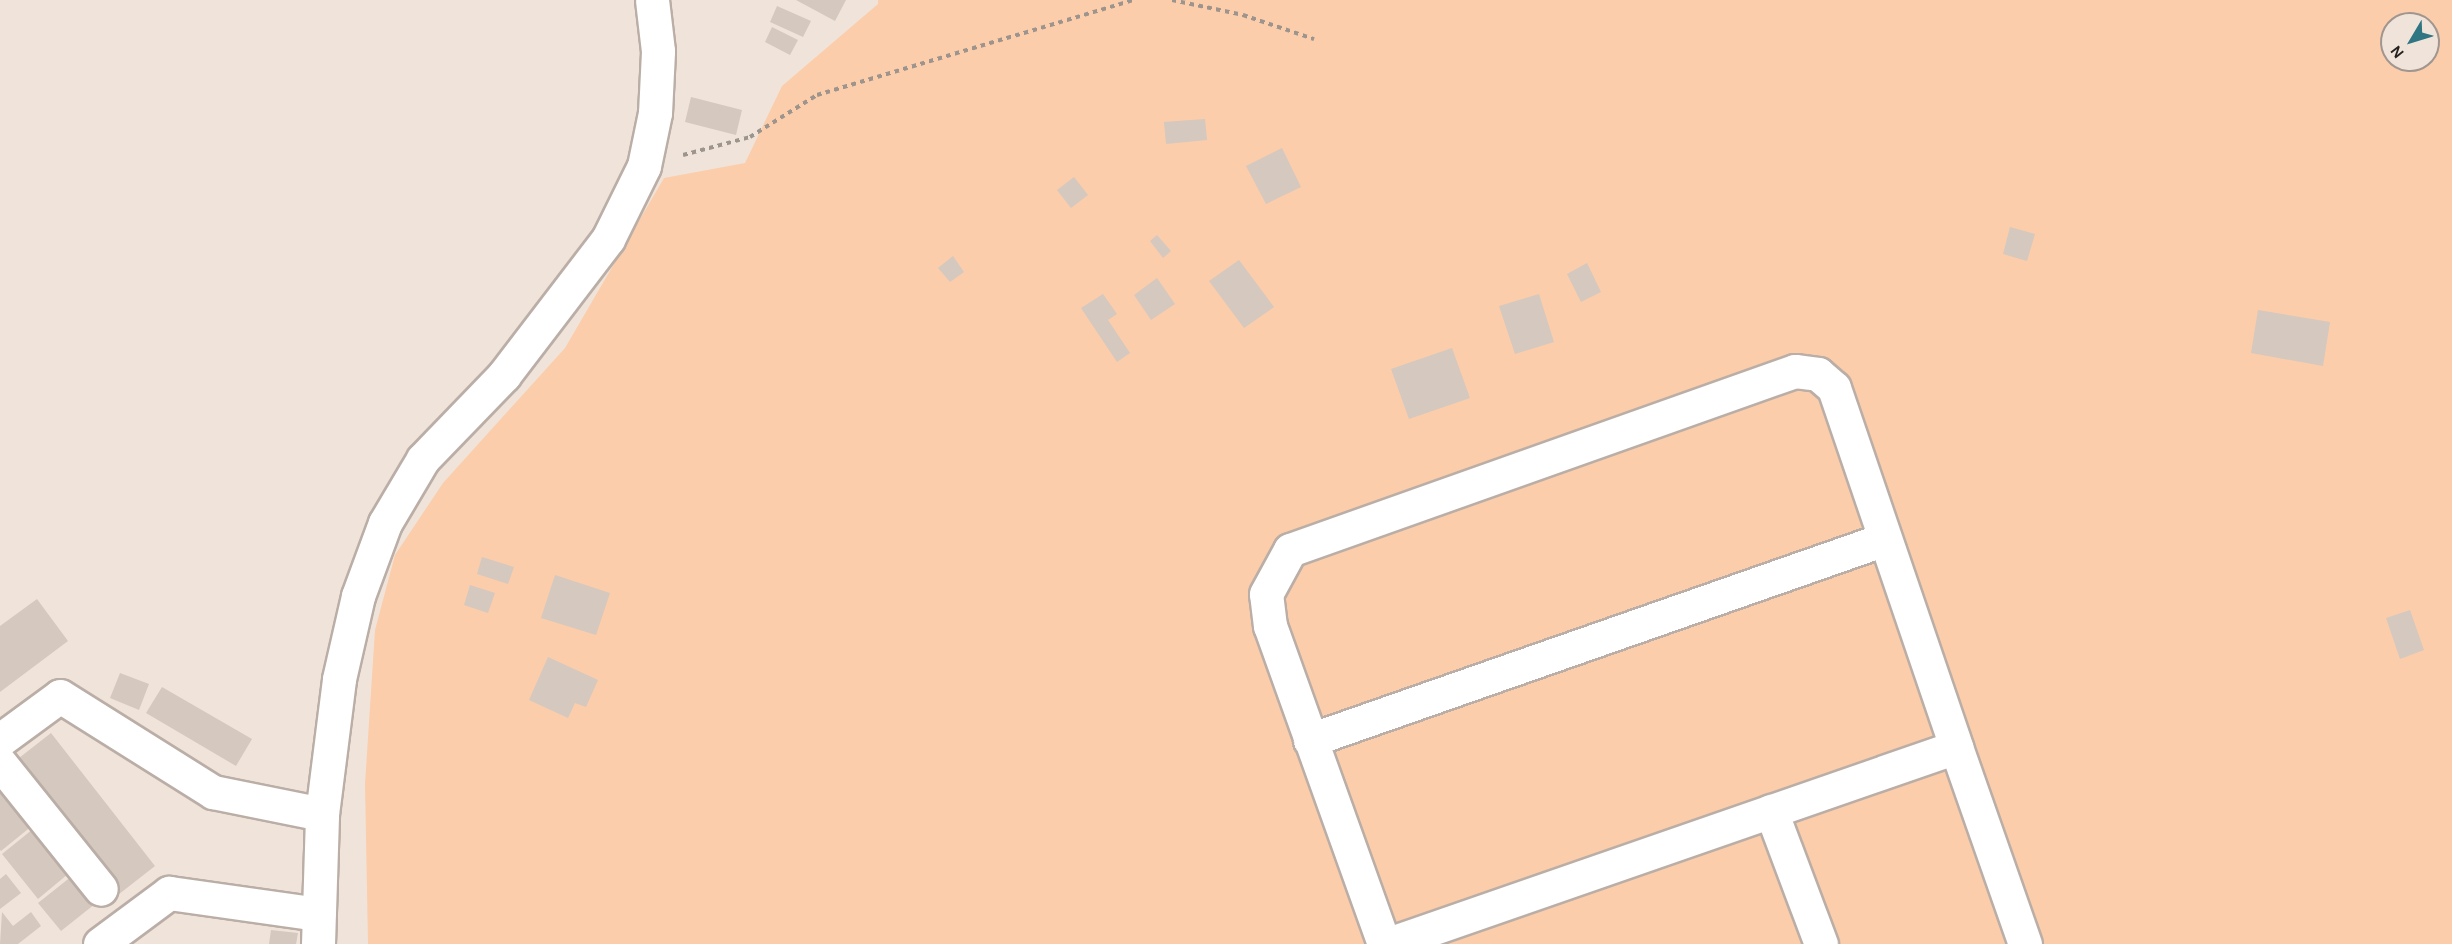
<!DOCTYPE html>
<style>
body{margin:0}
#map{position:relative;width:2452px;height:944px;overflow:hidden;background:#f0e4da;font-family:Karla,sans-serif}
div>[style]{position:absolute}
.green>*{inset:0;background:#fbcdab}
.building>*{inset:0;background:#d4c8bf}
.path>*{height:4px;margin-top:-2px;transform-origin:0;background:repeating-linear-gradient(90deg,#9d948d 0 4.5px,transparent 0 9px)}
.roads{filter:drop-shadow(2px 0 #baaea6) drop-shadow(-2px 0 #baaea6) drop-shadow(0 2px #baaea6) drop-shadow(0 -2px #baaea6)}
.minor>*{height:33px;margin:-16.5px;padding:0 16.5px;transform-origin:16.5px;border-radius:16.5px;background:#fff}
span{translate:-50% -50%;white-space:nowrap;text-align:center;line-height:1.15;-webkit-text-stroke:4.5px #f0e4da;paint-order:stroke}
.north{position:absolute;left:2380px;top:12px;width:60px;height:60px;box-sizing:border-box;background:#f0e4da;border:2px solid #a0968f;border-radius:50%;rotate:232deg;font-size:16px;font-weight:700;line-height:24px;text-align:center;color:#27221f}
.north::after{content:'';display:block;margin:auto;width:21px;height:27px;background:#2f7582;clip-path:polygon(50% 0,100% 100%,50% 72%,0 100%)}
</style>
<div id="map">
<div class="green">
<div style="clip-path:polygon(evenodd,878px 0,2452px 0,2452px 944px,368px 944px,365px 784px,375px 630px,395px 555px,443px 483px,565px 348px,664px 178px,745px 163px,782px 86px,878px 4px,878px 0,2392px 24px,2428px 24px,2428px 60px,2392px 60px,2392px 24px)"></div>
</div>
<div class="building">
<div style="clip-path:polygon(796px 0,846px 0,835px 21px)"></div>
<div style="clip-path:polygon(777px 6px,811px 21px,803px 37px,770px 22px)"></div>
<div style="clip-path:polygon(772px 27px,798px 40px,790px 55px,765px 42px)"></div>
<div style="clip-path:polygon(691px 97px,742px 110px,736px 135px,685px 122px)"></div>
<div style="clip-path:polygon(1205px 119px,1207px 140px,1166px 144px,1164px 122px)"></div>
<div style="clip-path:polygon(1282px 148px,1301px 187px,1266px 204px,1246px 166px)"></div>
<div style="clip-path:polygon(1074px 177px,1088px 195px,1071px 208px,1057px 190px)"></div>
<div style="clip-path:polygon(2010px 227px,2035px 234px,2027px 261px,2003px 254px)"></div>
<div style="clip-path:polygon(1157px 235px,1171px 251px,1163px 258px,1150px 241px)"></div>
<div style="clip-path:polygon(953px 256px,964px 272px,950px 282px,938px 268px)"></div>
<div style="clip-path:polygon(1239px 260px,1274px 307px,1244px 328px,1209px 281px)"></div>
<div style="clip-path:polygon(1587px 263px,1601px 292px,1581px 302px,1567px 274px)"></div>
<div style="clip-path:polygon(1157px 278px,1175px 304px,1151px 320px,1134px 295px)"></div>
<div style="clip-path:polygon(1103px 294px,1117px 314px,1108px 320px,1130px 353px,1117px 362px,1081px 308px)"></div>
<div style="clip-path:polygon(1539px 294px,1554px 342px,1515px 354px,1499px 306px)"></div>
<div style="clip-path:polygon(2258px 310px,2330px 322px,2323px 366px,2251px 353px)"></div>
<div style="clip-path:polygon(1452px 348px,1470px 398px,1409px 419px,1391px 369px)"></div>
<div style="clip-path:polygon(482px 557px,514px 567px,508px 584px,477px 574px)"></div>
<div style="clip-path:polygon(555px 575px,610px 593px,596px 635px,541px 618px)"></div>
<div style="clip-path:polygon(470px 585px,495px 593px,488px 613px,464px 605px)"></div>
<div style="clip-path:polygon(37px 599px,68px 641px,0 692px,0 626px)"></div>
<div style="clip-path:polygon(2410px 610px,2424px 650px,2400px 659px,2386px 618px)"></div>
<div style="clip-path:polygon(548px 657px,598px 680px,586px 707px,575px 703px,568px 718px,529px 700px)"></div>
<div style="clip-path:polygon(120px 673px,149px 684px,139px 710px,110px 698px)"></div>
<div style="clip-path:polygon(162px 687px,252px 739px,236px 766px,146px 713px)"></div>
<div style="clip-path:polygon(51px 733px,155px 866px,114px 898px,10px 765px)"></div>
<div style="clip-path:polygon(0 773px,38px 821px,1px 851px,0 850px)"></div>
<div style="clip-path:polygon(38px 825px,74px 869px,38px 899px,2px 854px)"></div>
<div style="clip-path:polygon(77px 872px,100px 900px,61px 931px,38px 903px)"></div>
<div style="clip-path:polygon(6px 874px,21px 893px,0 909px,0 879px)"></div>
<div style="clip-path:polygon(2px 912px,13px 926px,31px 912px,41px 926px,18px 944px,0 944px)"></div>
<div style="clip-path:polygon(271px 930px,298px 933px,296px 944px,269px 944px)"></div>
</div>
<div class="path">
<div style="left:1172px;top:0;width:73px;rotate:11.9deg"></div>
<div style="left:1243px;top:15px;width:75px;rotate:18.7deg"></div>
<div style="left:683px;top:155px;width:69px;rotate:-15deg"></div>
<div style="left:750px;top:137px;width:79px;rotate:-32.1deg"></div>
<div style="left:817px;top:95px;width:330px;rotate:-16.7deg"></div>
</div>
<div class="roads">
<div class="minor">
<div style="left:0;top:740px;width:74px;rotate:-36.3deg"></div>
<div style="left:60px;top:696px;width:181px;rotate:32.1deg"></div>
<div style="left:213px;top:792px;width:111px;rotate:11.4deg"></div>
<div style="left:1310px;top:740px;width:609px;rotate:-19.27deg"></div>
<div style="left:0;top:763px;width:161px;rotate:51.3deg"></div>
<div style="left:1771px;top:811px;width:142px;rotate:69.4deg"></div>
<div style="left:100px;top:944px;width:86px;rotate:-36.5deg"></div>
<div style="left:169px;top:893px;width:151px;rotate:8deg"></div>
<div style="left:318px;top:944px;width:130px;rotate:-88.2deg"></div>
<div style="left:322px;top:814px;width:136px;rotate:-82.8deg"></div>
<div style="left:339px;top:679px;width:85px;rotate:-77.1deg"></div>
<div style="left:358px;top:596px;width:78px;rotate:-69.7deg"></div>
<div style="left:385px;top:523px;width:74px;rotate:-59.3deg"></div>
<div style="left:423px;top:459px;width:117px;rotate:-46deg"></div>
<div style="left:504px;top:375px;width:171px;rotate:-52.6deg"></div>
<div style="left:608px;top:239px;width:81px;rotate:-63.7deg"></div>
<div style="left:644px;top:166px;width:54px;rotate:-78.3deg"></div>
<div style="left:655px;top:113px;width:62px;rotate:-87.2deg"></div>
<div style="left:658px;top:51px;width:51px;rotate:-96.7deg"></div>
<div style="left:1384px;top:944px;width:338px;rotate:-109.7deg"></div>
<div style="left:1270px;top:626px;width:32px;rotate:-97deg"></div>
<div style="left:1266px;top:594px;width:50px;rotate:-61.4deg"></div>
<div style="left:1290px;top:550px;width:536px;rotate:-19.52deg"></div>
<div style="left:1795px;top:371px;width:23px;rotate:7deg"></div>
<div style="left:1818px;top:374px;width:21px;rotate:41deg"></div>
<div style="left:1834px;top:388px;width:379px;rotate:71.2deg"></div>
<div style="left:1388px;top:944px;width:601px;rotate:-19.13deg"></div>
<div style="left:1956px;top:747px;width:209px;rotate:70.7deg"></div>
</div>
</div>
<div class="north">N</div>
</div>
